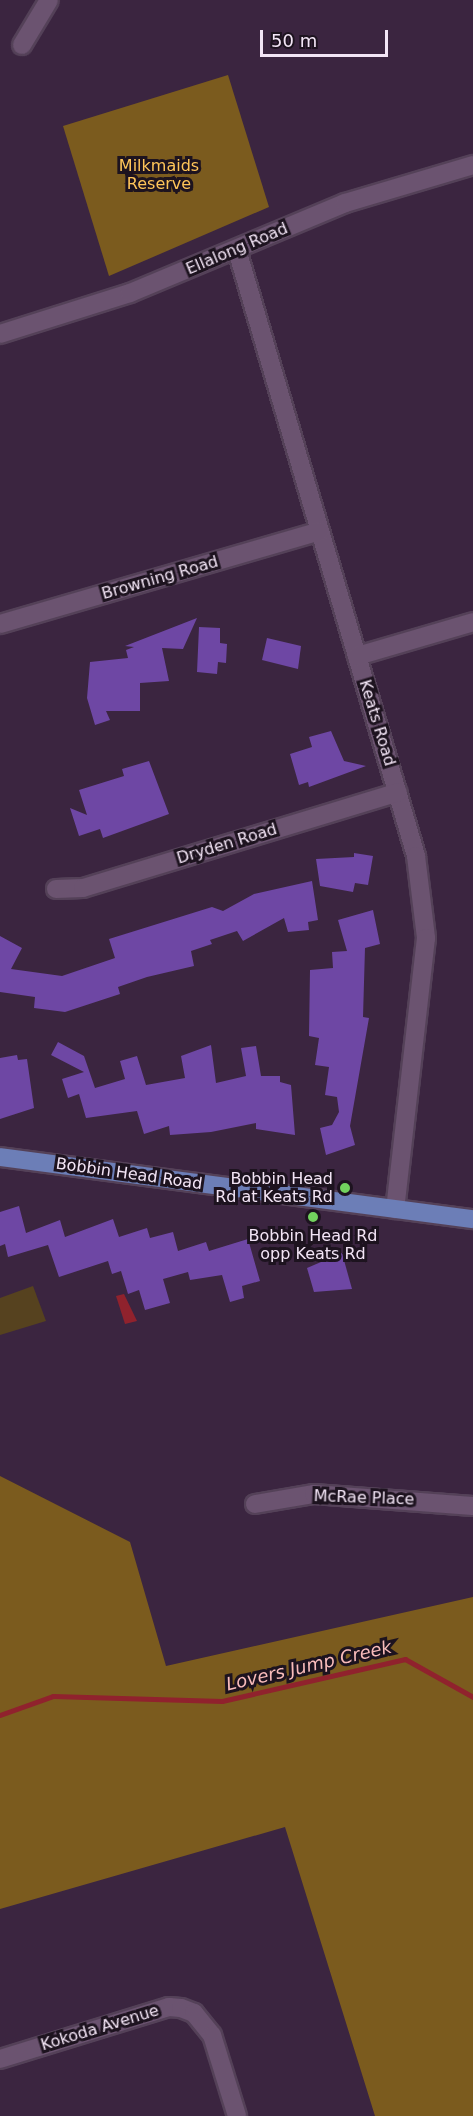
<!DOCTYPE html>
<style>
body{margin:0}
#map{position:relative;width:473px;height:2116px;overflow:hidden;background:#3b2540;font-family:"DejaVu Sans",sans-serif}
div>[style]{position:absolute}
.green>*{inset:0;background:#56421f}
.forest>*{inset:0;background:#7b5b1e}
.water>*{inset:0;background:#90222d}
.stream>*{height:5px;margin:-2.5px;padding:0 2.5px;transform-origin:2.5px;border-radius:2.5px;background:#90222d}
.building>*{inset:0;background:#6e47a4}
.roads{filter:drop-shadow(2px 0 #544158) drop-shadow(-2px 0 #544158) drop-shadow(0 2px #544158) drop-shadow(0 -2px #544158)}
.minor>*{height:18px;margin:-9px;padding:0 9px;transform-origin:9px;border-radius:9px;background:#6b5370}
.major>*{height:18px;margin:-9px;padding:0 9px;transform-origin:9px;border-radius:9px;background:#6c7eb7}
.dots>*{width:16px;height:16px;translate:-50% -50%;box-sizing:border-box;border:3px solid #1d131f;border-radius:50%}
span{translate:-50% -50%;white-space:nowrap;text-align:center;line-height:1.15;-webkit-text-stroke:6px #1d131f;paint-order:stroke}
.park-label{font-size:16px;color:#ffc559}
.street-label{font-size:16px;color:#f3e5f6}
.poi-label{font-size:16px;color:#f3e5f6}
.right{translate:-100% -50%;text-align:right}
.water-label{font-size:18px;color:#f9bcbb;font-style:italic}
.scale{position:absolute;left:260px;top:30px;width:128px;height:27px;box-sizing:border-box;border:3px solid #f3e5f6;border-top:0;padding-left:8px;font-size:18px;line-height:21px;white-space:nowrap;color:#f3e5f6;-webkit-text-stroke:4px #1d131f;paint-order:stroke}
</style>
<div id="map">
<div class="green">
<div style="clip-path:polygon(33px 1286px,46px 1321px,0 1335px,0 1298px)"></div>
</div>
<div class="forest">
<div style="clip-path:polygon(228px 75px,269px 207px,109px 276px,63px 126px)"></div>
<div style="clip-path:polygon(0 1476px,130px 1542px,166px 1666px,473px 1597px,473px 2116px,375px 2116px,285px 1827px,0 1909px)"></div>
</div>
<div class="water">
<div style="clip-path:polygon(124px 1294px,137px 1321px,125px 1324px,116px 1296px)"></div>
</div>
<div class="stream">
<div style="left:0;top:1715px;width:56px;rotate:-19.7deg"></div>
<div style="left:53px;top:1696px;width:169px;rotate:1.7deg"></div>
<div style="left:222px;top:1701px;width:188px;rotate:-12.9deg"></div>
<div style="left:405px;top:1659px;width:78px;rotate:29.2deg"></div>
</div>
<div class="building">
<div style="clip-path:polygon(197px 618px,183px 649px,162px 648px,169px 681px,140px 683px,140px 711px,106px 711px,110px 720px,95px 725px,87px 698px,90px 662px,128px 658px,126px 650px,134px 647px,125px 646px)"></div>
<div style="clip-path:polygon(199px 627px,220px 628px,220px 643px,227px 644px,226px 663px,218px 662px,217px 674px,197px 672px)"></div>
<div style="clip-path:polygon(267px 638px,301px 646px,298px 669px,262px 660px)"></div>
<div style="clip-path:polygon(331px 731px,344px 761px,366px 766px,309px 787px,308px 782px,299px 785px,290px 754px,312px 747px,309px 737px)"></div>
<div style="clip-path:polygon(149px 761px,169px 814px,103px 838px,100px 829px,79px 836px,70px 808px,87px 815px,79px 790px,124px 776px,122px 769px)"></div>
<div style="clip-path:polygon(354px 853px,373px 856px,368px 885px,355px 883px,353px 892px,320px 886px,316px 859px,354px 857px)"></div>
<div style="clip-path:polygon(312px 881px,318px 920px,308px 922px,309px 930px,288px 932px,284px 918px,243px 941px,237px 931px,210px 940px,212px 944px,191px 951px,194px 966px,147px 977px,118px 987px,120px 994px,65px 1012px,34px 1008px,35px 997px,0 992px,0 936px,22px 948px,11px 969px,62px 976px,115px 958px,109px 939px,212px 907px,223px 911px,254px 894px)"></div>
<div style="clip-path:polygon(373px 910px,380px 944px,365px 948px,363px 1017px,369px 1018px,350px 1126px,355px 1145px,326px 1155px,320px 1128px,332px 1125px,339px 1112px,337px 1097px,325px 1095px,329px 1067px,315px 1065px,319px 1038px,309px 1036px,310px 970px,333px 968px,332px 952px,347px 951px,338px 920px)"></div>
<div style="clip-path:polygon(58px 1042px,84px 1056px,95px 1088px,125px 1079px,120px 1061px,137px 1056px,146px 1085px,185px 1078px,181px 1056px,211px 1045px,216px 1083px,246px 1076px,241px 1048px,256px 1046px,261px 1076px,280px 1076px,280px 1082px,291px 1085px,295px 1135px,256px 1129px,256px 1123px,211px 1132px,170px 1135px,169px 1126px,144px 1134px,137px 1111px,86px 1118px,79px 1094px,68px 1098px,62px 1079px,84px 1072px,51px 1055px)"></div>
<div style="clip-path:polygon(17px 1055px,18px 1060px,27px 1059px,34px 1108px,0 1119px,0 1058px)"></div>
<div style="clip-path:polygon(19px 1206px,26px 1233px,60px 1220px,65px 1237px,113px 1219px,119px 1237px,147px 1228px,150px 1238px,173px 1232px,178px 1251px,206px 1242px,209px 1251px,248px 1239px,260px 1281px,242px 1286px,244px 1298px,230px 1302px,222px 1275px,190px 1280px,188px 1272px,163px 1279px,170px 1303px,145px 1310px,139px 1290px,128px 1294px,121px 1271px,112px 1274px,108px 1261px,59px 1277px,48px 1245px,8px 1257px,5px 1244px,0 1246px,0 1212px)"></div>
<div style="clip-path:polygon(342px 1253px,352px 1289px,314px 1292px,307px 1268px)"></div>
</div>
<div class="roads">
<div class="minor">
<div style="left:22px;top:45px;width:52px;rotate:-59deg"></div>
<div style="left:237px;top:250px;width:632px;rotate:73.54deg"></div>
<div style="left:416px;top:856px;width:83px;rotate:83deg"></div>
<div style="left:426px;top:938px;width:273px;rotate:96.5deg"></div>
<div style="left:0;top:334px;width:136px;rotate:-17.5deg"></div>
<div style="left:130px;top:293px;width:233px;rotate:-22.7deg"></div>
<div style="left:345px;top:203px;width:134px;rotate:-16.5deg"></div>
<div style="left:0;top:624px;width:333px;rotate:-16.2deg"></div>
<div style="left:357px;top:656px;width:121px;rotate:-16.3deg"></div>
<div style="left:56px;top:889px;width:27px;rotate:-2deg"></div>
<div style="left:83px;top:888px;width:329px;rotate:-16.9deg"></div>
<div style="left:255px;top:1504px;width:60px;rotate:-9.6deg"></div>
<div style="left:314px;top:1494px;width:159px;rotate:4.3deg"></div>
<div style="left:0;top:2059px;width:177px;rotate:-17.1deg"></div>
<div style="left:169px;top:2007px;width:12px;rotate:5deg"></div>
<div style="left:181px;top:2008px;width:14px;rotate:21deg"></div>
<div style="left:194px;top:2013px;width:28px;rotate:51deg"></div>
<div style="left:212px;top:2035px;width:85px;rotate:72.8deg"></div>
</div>
<div class="major">
<div style="left:0;top:1157px;width:477px;rotate:7.5deg"></div>
</div>
</div>
<div class="dots">
<div style="left:345px;top:1188px;background:#72d25e"></div>
<div style="left:313px;top:1217px;background:#72d25e"></div>
</div>
<div class="park-label">
<span style="left:159px;top:175px">Milkmaids<br>Reserve</span>
</div>
<div class="street-label">
<span style="left:237px;top:249px;rotate:-23deg">Ellalong Road</span>
<span style="left:160px;top:578px;rotate:-16deg">Browning Road</span>
<span style="left:377px;top:723px;rotate:73deg">Keats Road</span>
<span style="left:227px;top:844px;rotate:-17deg">Dryden Road</span>
<span style="left:129px;top:1174px;rotate:8deg">Bobbin Head Road</span>
<span style="left:364px;top:1498px;rotate:2deg">McRae Place</span>
<span style="left:100px;top:2028px;rotate:-17deg">Kokoda Avenue</span>
</div>
<div class="poi-label">
<span class="right" style="left:333px;top:1188px">Bobbin Head<br>Rd at Keats Rd</span>
<span style="left:313px;top:1245px">Bobbin Head Rd<br>opp Keats Rd</span>
</div>
<div class="water-label">
<span style="left:309px;top:1666px;rotate:-13deg">Lovers Jump Creek</span>
</div>
<div class="scale">50 m</div>
</div>
